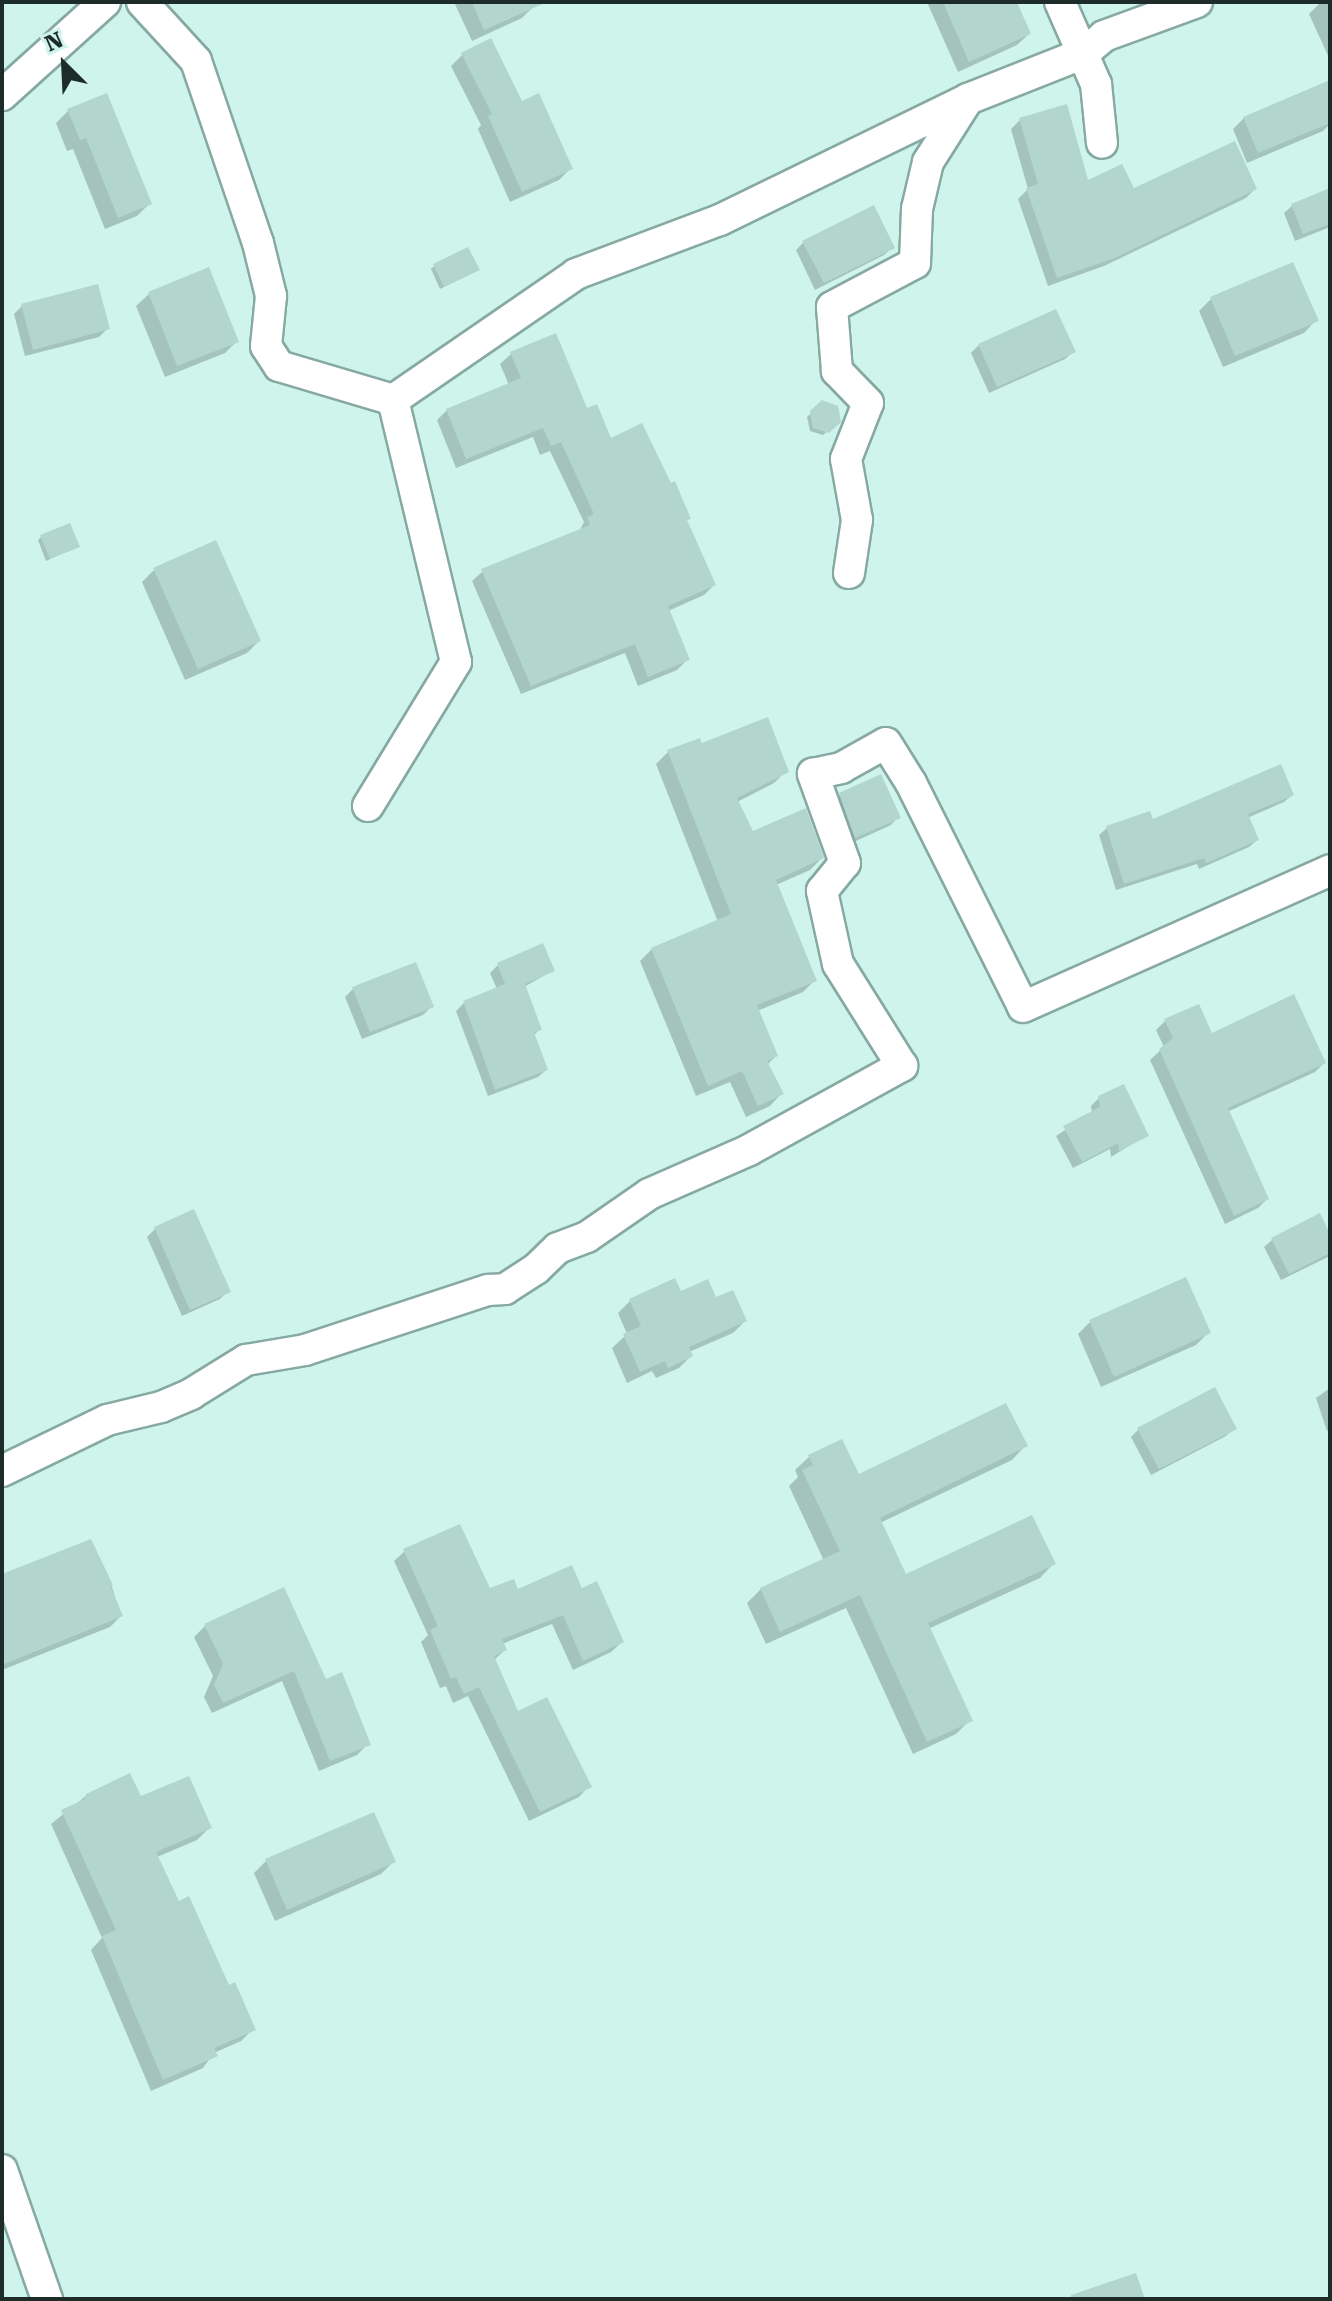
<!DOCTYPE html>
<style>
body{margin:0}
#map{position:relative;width:1332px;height:2301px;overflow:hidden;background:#cef4eb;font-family:"Roboto Serif",serif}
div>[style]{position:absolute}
.shadow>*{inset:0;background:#0003}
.building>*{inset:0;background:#b2d6ce}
.roads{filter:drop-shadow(2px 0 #86a9a2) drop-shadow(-2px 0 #86a9a2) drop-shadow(0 2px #86a9a2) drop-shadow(0 -2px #86a9a2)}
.minor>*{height:30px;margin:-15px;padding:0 15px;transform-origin:15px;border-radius:15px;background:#fff}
span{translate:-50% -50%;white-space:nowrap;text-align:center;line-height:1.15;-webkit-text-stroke:8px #cef4eb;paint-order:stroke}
.frame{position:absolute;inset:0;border:4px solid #1e2c29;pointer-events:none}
.north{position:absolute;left:24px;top:24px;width:80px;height:80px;-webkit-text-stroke:6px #cef4eb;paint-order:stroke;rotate:336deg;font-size:22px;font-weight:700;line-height:32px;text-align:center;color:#1e2c29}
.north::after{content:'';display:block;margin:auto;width:28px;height:36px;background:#1e2c29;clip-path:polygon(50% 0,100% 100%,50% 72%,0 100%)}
</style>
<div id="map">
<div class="shadow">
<div style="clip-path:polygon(454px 2px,532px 2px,534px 6px,522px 18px,472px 41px)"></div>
<div style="clip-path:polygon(927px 2px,1014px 2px,1029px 34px,1017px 45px,958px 72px)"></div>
<div style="clip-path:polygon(1330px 2px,1330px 60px,1309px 14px,1320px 3px)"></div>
<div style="clip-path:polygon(463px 54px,521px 103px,571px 168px,559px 180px,510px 202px,478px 129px,481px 125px,451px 66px)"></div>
<div style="clip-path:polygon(1330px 82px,1330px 124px,1323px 131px,1247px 163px,1233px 129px,1244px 118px)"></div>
<div style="clip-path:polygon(68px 111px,149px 204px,137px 216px,105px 229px,73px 149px,67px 151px,56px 123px)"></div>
<div style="clip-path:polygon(1020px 120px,1087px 183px,1133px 191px,1255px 189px,1246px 198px,1104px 266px,1048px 286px,1018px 199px,1028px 189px,1011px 129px)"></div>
<div style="clip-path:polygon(1330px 190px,1330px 227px,1295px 241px,1284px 213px,1292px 206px)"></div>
<div style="clip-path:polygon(804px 242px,892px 248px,884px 255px,815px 290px,796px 250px)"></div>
<div style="clip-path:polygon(434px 266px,478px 270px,440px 289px,431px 269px)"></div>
<div style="clip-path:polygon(149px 294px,237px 341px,225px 353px,165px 377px,136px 306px)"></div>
<div style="clip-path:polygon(1211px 299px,1316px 320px,1304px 333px,1223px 367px,1199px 311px)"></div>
<div style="clip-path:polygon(22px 306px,107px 329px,99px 337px,25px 356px,14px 314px)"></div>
<div style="clip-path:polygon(555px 336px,586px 410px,686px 521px,714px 585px,704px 595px,668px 611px,687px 660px,677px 670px,638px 686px,625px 653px,521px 694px,472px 581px,483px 571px,579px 532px,584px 522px,550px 451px,540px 455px,533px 437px,456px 468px,437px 420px,447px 410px,509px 385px,500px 364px,511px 354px)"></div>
<div style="clip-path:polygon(979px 345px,1073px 352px,1065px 359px,989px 393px,971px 353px)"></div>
<div style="clip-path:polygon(823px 403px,839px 421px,823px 435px,810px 431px,807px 417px)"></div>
<div style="clip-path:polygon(41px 537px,77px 546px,46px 561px,38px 540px)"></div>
<div style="clip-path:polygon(154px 570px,259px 641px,247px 653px,185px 680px,142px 582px)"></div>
<div style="clip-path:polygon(701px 745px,786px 771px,774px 783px,737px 802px,752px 834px,822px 858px,810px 870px,776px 885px,815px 980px,803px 992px,757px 1011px,776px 1056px,767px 1065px,781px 1094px,770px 1106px,746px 1117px,730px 1082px,696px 1096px,640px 961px,652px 949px,718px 922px,656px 764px,668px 752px)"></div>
<div style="clip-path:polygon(840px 795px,898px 817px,891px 825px,847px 845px,832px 803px)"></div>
<div style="clip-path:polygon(1292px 795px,1284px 802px,1247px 818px,1257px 840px,1249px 847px,1199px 869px,1197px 864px,1116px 890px,1099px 835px,1107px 828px)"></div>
<div style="clip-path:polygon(498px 965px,552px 971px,524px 987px,540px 1029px,533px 1036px,546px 1070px,538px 1077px,488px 1096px,456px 1011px,464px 1003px,497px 989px,490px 973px)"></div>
<div style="clip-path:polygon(353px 989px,431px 1007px,423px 1015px,362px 1039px,345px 997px)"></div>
<div style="clip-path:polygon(1165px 1021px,1324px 1063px,1315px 1072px,1227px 1112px,1267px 1199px,1258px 1208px,1225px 1224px,1150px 1060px,1164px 1047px,1156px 1030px)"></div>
<div style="clip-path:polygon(1099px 1098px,1147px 1135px,1111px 1157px,1110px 1149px,1073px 1168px,1056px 1136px,1092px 1113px,1091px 1106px)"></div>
<div style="clip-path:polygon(155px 1229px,228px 1291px,220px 1299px,182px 1316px,147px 1237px)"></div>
<div style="clip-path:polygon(1330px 1238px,1328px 1257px,1281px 1280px,1264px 1247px,1272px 1240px)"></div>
<div style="clip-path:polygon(680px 1294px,714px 1300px,745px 1321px,733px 1333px,689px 1352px,691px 1356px,679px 1368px,656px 1378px,652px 1371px,627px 1383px,612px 1348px,627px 1334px,618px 1313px,630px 1301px)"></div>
<div style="clip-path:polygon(1090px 1322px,1209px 1332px,1196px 1345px,1101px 1387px,1078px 1334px)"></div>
<div style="clip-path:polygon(1330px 1388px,1330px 1430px,1327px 1431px,1316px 1398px)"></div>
<div style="clip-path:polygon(1234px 1428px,1226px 1436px,1151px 1475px,1131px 1437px,1139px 1429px)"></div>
<div style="clip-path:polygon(1025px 1446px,1012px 1460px,880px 1523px,905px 1577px,1053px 1564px,1040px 1578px,928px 1629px,970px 1720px,956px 1734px,913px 1754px,846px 1608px,766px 1644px,747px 1603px,761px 1589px,824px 1561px,789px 1486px,798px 1477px,795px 1470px,809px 1457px,858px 1477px)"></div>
<div style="clip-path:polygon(405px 1551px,489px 1591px,581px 1591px,622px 1642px,611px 1652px,573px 1670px,552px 1624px,502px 1644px,505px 1650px,494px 1660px,517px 1714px,589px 1786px,579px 1797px,529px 1821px,468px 1696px,453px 1703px,446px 1686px,440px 1688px,421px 1642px,428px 1635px,394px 1561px)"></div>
<div style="clip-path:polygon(2px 1577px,111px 1584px,121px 1616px,110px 1627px,2px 1670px)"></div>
<div style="clip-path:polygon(205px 1626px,325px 1681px,368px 1744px,357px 1755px,319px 1771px,282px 1681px,212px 1713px,204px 1697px,213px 1676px,194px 1637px)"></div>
<div style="clip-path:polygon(87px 1795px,140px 1799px,209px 1828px,197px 1840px,157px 1857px,178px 1904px,253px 2029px,241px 2041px,214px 2053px,203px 2068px,151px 2091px,91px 1950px,102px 1938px,51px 1824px)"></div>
<div style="clip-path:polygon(373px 1814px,394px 1861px,381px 1874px,275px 1921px,254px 1873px,266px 1861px)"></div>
</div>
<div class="building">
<div style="clip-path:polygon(472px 2px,547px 2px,484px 30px)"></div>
<div style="clip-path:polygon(943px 2px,1017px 2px,1031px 34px,969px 62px)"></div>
<div style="clip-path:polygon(491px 38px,522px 101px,539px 93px,573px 169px,522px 192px,488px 116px,492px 114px,461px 53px)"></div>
<div style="clip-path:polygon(1330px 80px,1330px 123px,1258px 153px,1243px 117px)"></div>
<div style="clip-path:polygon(107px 93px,152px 204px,118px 218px,86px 138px,80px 140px,67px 109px)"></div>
<div style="clip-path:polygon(1067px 104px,1088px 180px,1122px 164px,1134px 188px,1235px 141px,1257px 189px,1115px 258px,1057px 278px,1026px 188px,1038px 184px,1019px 118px)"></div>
<div style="clip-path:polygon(1330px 188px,1330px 224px,1303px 234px,1291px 204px)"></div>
<div style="clip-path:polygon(874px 205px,895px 248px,824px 283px,802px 241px)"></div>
<div style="clip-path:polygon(468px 247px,480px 270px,444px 287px,433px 264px)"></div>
<div style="clip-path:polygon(1293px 262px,1319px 321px,1235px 356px,1210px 297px)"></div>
<div style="clip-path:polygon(209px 267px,239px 342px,177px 366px,148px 292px)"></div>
<div style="clip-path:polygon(98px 284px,110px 329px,33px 350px,21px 304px)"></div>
<div style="clip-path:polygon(1056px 309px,1076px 352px,997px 387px,978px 344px)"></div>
<div style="clip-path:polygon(556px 333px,587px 408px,597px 404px,611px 438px,642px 423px,671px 483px,675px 481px,691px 519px,687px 520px,716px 585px,668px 606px,690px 660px,648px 677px,635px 644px,531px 686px,481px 569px,590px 525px,587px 517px,594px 514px,561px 442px,551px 446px,543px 428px,466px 459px,446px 409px,521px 378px,510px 352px)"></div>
<div style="clip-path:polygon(822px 400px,838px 406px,841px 422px,829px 433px,813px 428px,810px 411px)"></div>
<div style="clip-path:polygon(70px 523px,80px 547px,50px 559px,40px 535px)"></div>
<div style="clip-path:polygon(216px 540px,261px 641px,198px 669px,153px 568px)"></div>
<div style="clip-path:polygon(768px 717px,789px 772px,737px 798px,753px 831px,806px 808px,824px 858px,776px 880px,817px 981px,757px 1005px,778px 1056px,767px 1061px,784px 1094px,758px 1106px,742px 1071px,708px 1086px,651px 948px,731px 914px,667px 750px,700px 738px,702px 743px)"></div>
<div style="clip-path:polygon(1281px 764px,1294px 795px,1248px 814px,1259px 840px,1206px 863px,1204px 858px,1124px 884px,1106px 826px,1150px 811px,1153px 819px)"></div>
<div style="clip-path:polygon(881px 774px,901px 818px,855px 838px,839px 793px)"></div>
<div style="clip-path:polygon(543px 943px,555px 971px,525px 984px,542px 1030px,534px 1032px,548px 1070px,495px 1090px,463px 1001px,505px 984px,497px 963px)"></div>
<div style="clip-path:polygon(416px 962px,434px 1007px,370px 1032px,352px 987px)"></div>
<div style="clip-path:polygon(1294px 994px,1326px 1063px,1228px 1108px,1269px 1199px,1234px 1216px,1159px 1049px,1173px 1038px,1164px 1019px,1199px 1004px,1212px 1033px)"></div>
<div style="clip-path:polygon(1124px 1084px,1149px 1136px,1119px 1151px,1118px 1143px,1082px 1162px,1063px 1126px,1100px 1107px,1098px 1096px)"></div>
<div style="clip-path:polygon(194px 1209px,231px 1292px,190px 1310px,154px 1227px)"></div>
<div style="clip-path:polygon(1320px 1213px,1330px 1234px,1330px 1253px,1289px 1274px,1271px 1238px)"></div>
<div style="clip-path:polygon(1186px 1277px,1211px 1333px,1114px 1377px,1089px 1320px)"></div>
<div style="clip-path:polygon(675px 1278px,681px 1291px,708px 1279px,716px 1297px,733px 1290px,747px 1321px,689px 1347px,693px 1356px,668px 1368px,665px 1361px,640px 1372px,623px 1334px,641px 1326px,629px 1299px)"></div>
<div style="clip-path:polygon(1215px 1387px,1237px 1429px,1159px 1469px,1137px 1428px)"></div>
<div style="clip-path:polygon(1006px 1403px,1028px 1446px,880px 1518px,906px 1574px,1032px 1515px,1056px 1564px,928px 1623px,973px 1721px,927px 1742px,860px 1595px,780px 1632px,760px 1588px,840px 1551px,802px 1470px,813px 1465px,808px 1455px,842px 1439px,859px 1474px)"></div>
<div style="clip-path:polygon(460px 1524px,490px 1588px,514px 1579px,518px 1589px,572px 1565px,582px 1588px,597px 1581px,624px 1642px,583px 1661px,563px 1615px,502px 1639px,507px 1650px,494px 1656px,518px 1711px,547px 1697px,592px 1787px,540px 1812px,479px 1687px,464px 1694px,456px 1677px,451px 1679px,430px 1630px,438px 1626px,403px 1549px)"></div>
<div style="clip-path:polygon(91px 1539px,113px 1585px,110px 1585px,123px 1616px,2px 1665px,2px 1574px)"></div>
<div style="clip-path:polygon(284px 1587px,326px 1679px,342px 1672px,371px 1745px,330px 1761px,294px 1671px,223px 1703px,214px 1685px,223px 1664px,204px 1624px)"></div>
<div style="clip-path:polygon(130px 1773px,141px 1796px,189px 1776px,212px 1828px,156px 1852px,179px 1901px,189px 1896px,229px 1985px,235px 1982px,256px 2030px,214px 2048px,218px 2056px,163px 2080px,102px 1936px,116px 1930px,61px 1810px,85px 1799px,86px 1794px)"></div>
<div style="clip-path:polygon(374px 1812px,396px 1862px,287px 1910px,265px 1859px)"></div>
<div style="clip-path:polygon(1136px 2273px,1145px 2299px,1071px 2299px,1071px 2295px)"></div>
</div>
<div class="roads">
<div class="minor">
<div style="left:142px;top:2px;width:80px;rotate:47.5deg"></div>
<div style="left:196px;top:61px;width:192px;rotate:71.2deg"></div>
<div style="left:258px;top:243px;width:55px;rotate:76.2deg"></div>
<div style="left:271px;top:296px;width:50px;rotate:95.7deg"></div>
<div style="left:266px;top:346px;width:24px;rotate:57deg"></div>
<div style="left:279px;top:366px;width:119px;rotate:16.6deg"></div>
<div style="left:393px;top:400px;width:222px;rotate:-34.5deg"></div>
<div style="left:576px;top:274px;width:154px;rotate:-20.6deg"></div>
<div style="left:720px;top:220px;width:276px;rotate:-26deg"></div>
<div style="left:1060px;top:2px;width:90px;rotate:66.3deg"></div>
<div style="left:1096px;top:84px;width:59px;rotate:84.2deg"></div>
<div style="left:2px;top:95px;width:139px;rotate:-42.1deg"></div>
<div style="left:849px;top:573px;width:54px;rotate:-81.4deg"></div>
<div style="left:857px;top:520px;width:62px;rotate:-100.2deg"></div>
<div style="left:846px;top:459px;width:60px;rotate:-68.6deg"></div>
<div style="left:868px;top:403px;width:45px;rotate:-134.1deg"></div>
<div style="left:837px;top:371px;width:64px;rotate:-94.5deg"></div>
<div style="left:832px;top:307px;width:94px;rotate:-27.9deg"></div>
<div style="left:915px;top:263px;width:54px;rotate:-87.9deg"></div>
<div style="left:917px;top:209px;width:48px;rotate:-76.8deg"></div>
<div style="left:928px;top:162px;width:75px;rotate:-57.6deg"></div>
<div style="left:968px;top:99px;width:125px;rotate:-21.6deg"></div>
<div style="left:1084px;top:53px;width:26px;rotate:-40deg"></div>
<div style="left:1104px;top:36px;width:99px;rotate:-20.1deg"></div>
<div style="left:368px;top:806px;width:169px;rotate:-58.6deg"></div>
<div style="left:456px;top:662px;width:269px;rotate:-103.5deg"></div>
<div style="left:2px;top:1471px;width:117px;rotate:-25.9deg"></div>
<div style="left:107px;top:1420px;width:56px;rotate:-13.5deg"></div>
<div style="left:161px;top:1407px;width:33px;rotate:-23deg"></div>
<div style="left:191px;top:1394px;width:65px;rotate:-31.7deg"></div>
<div style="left:246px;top:1360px;width:60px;rotate:-9.6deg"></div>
<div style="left:305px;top:1350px;width:193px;rotate:-18.2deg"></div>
<div style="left:488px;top:1290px;width:17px;rotate:-3deg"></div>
<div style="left:505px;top:1289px;width:37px;rotate:-33deg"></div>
<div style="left:536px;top:1269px;width:30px;rotate:-44deg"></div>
<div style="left:558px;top:1248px;width:31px;rotate:-21deg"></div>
<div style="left:587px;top:1237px;width:75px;rotate:-34.7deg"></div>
<div style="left:649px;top:1194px;width:109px;rotate:-23.7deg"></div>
<div style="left:749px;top:1150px;width:175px;rotate:-28.8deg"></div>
<div style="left:902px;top:1066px;width:120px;rotate:-122.1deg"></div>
<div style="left:838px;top:964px;width:75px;rotate:-102.4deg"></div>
<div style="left:822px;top:891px;width:36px;rotate:-51deg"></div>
<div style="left:845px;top:863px;width:95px;rotate:-109.8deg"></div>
<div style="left:813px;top:774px;width:29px;rotate:-12deg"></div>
<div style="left:841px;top:768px;width:51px;rotate:-29.1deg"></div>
<div style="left:886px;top:743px;width:47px;rotate:58deg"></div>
<div style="left:911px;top:783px;width:250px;rotate:63.4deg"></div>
<div style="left:1023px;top:1007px;width:336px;rotate:-24deg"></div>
<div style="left:2px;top:2170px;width:137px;rotate:70.8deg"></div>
</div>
</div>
<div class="frame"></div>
<div class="north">N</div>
</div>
